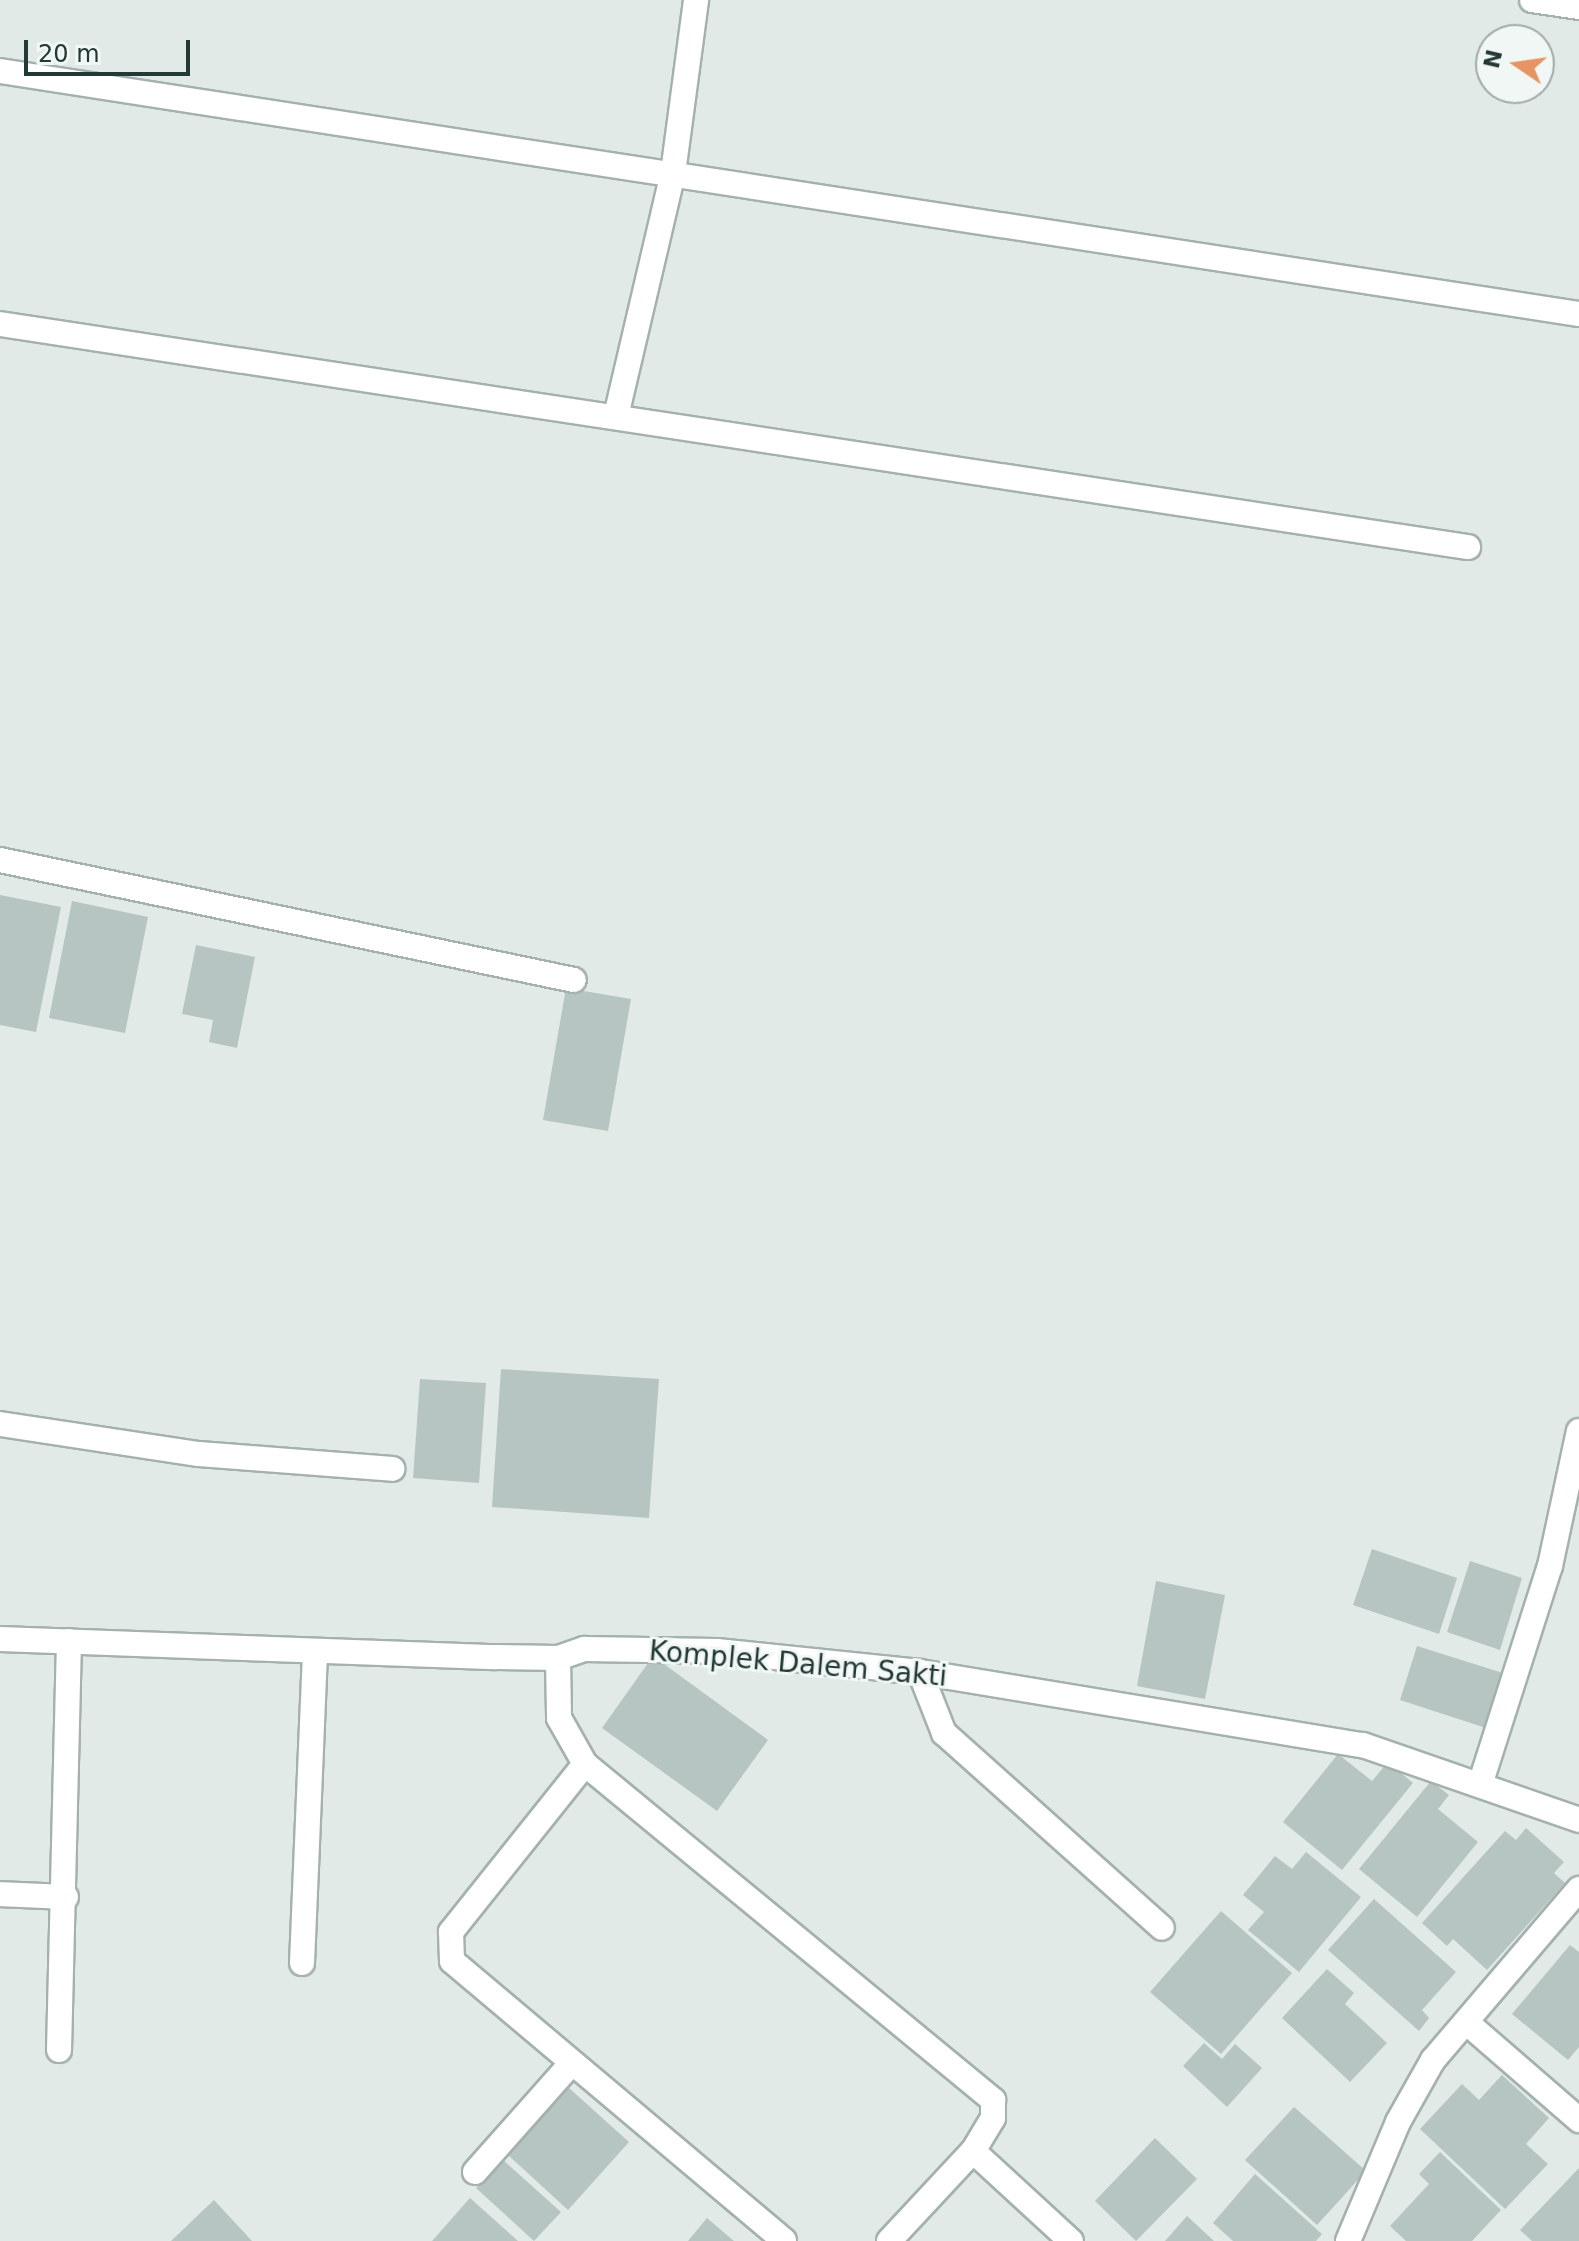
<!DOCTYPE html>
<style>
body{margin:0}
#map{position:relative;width:1579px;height:2241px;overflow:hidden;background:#e1eae7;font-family:"DejaVu Sans",sans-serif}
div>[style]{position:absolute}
.building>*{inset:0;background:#b6c5c1}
.roads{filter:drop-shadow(2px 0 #a4b1ae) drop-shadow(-2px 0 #a4b1ae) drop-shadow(0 2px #a4b1ae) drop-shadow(0 -2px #a4b1ae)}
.street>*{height:24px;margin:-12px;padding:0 12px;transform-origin:12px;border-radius:12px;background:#fff}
span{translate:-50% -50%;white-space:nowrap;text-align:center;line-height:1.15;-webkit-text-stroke:6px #f1f7f5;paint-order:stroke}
.street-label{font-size:28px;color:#233936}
.north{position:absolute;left:1475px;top:24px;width:80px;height:80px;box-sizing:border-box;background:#f1f7f5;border:2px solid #9faba9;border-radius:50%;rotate:283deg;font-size:22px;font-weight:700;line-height:32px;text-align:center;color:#233936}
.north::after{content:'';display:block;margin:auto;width:28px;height:36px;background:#e69463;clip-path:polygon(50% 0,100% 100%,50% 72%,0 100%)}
.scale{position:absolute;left:24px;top:40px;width:166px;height:36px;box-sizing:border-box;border:4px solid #233936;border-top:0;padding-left:10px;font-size:24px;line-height:28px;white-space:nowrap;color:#233936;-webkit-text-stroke:6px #f1f7f5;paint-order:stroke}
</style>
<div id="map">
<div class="building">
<div style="clip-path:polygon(0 895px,61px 907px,36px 1032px,0 1025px)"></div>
<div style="clip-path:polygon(72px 901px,148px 917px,125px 1033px,49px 1018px)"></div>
<div style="clip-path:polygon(196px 945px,255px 957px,237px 1048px,209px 1042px,213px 1020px,182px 1014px)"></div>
<div style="clip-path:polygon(566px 988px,631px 999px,608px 1131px,543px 1120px)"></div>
<div style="clip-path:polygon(501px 1369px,659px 1379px,649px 1518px,492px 1507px)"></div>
<div style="clip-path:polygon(420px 1379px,486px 1383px,479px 1483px,413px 1478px)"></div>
<div style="clip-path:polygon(1372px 1549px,1457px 1578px,1439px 1634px,1353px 1605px)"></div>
<div style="clip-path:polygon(1470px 1561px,1522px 1578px,1500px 1650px,1447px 1632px)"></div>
<div style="clip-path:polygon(1156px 1581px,1225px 1595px,1205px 1699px,1137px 1686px)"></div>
<div style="clip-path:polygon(1417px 1646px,1503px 1673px,1486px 1728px,1400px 1700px)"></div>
<div style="clip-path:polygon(653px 1656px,768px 1740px,717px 1811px,602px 1728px)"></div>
<div style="clip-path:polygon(1338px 1754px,1372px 1781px,1388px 1762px,1413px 1783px,1342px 1870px,1283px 1822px)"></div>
<div style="clip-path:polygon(1431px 1781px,1449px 1795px,1438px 1809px,1478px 1842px,1417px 1917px,1359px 1869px)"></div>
<div style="clip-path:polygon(1526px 1828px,1564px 1862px,1554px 1873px,1565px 1883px,1487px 1970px,1453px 1939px,1447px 1946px,1422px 1923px,1505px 1831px,1516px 1840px)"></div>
<div style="clip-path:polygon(1306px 1852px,1361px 1897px,1299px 1972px,1248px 1930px,1264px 1912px,1243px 1895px,1275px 1856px,1292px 1869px)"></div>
<div style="clip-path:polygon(1374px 1899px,1456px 1972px,1422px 2010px,1429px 2018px,1419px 2031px,1328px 1950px)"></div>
<div style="clip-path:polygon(1221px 1911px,1292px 1973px,1221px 2054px,1150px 1992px)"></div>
<div style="clip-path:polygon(1570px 1945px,1579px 1952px,1579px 2047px,1568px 2060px,1512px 2014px)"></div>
<div style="clip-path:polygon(1327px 1969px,1354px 1993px,1345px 2004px,1387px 2043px,1350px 2082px,1282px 2018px)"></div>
<div style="clip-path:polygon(1204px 2043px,1222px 2059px,1235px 2044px,1262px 2068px,1227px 2107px,1183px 2066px)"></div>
<div style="clip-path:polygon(1502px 2075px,1549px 2118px,1526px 2144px,1548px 2164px,1505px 2209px,1420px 2129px,1462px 2084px,1479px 2100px)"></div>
<div style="clip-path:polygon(569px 2088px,629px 2142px,568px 2210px,508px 2155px)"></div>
<div style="clip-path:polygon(1294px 2107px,1366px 2171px,1317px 2225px,1245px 2160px)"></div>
<div style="clip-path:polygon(1155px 2138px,1197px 2179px,1136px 2241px,1095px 2201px)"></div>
<div style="clip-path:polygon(1440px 2152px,1501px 2210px,1472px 2241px,1406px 2241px,1390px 2226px,1429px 2184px,1419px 2174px)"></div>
<div style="clip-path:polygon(502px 2159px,561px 2212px,534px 2241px,476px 2188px)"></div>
<div style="clip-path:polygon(1579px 2168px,1579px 2241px,1532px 2241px,1520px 2230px)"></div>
<div style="clip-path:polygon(1255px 2174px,1322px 2234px,1316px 2241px,1233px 2241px,1213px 2223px)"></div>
<div style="clip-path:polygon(470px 2198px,518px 2241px,432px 2241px)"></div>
<div style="clip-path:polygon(214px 2200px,252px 2241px,171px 2241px)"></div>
<div style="clip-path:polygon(1187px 2216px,1214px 2241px,1165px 2241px)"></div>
<div style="clip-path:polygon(707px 2218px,734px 2241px,688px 2241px)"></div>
</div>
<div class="roads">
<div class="street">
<div style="left:1532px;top:0;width:48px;rotate:8.5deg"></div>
<div style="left:0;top:71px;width:1598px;rotate:8.75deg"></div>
<div style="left:0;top:324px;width:1485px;rotate:8.64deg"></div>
<div style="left:616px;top:416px;width:250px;rotate:-76.8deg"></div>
<div style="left:673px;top:173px;width:175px;rotate:-82.4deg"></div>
<div style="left:0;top:860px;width:586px;rotate:11.81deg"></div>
<div style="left:0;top:1424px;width:201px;rotate:8.6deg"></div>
<div style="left:199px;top:1454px;width:194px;rotate:4.4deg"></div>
<div style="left:0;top:1639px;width:496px;rotate:2.1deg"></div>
<div style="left:496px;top:1657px;width:62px;rotate:0.9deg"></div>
<div style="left:558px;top:1658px;width:28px;rotate:-19deg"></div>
<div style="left:584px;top:1649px;width:133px;rotate:0.9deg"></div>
<div style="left:717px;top:1651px;width:204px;rotate:5.9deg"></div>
<div style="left:920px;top:1672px;width:449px;rotate:9.4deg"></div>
<div style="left:1363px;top:1745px;width:229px;rotate:19.1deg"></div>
<div style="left:558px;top:1658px;width:60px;rotate:89deg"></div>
<div style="left:559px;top:1718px;width:53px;rotate:60.5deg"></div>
<div style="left:585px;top:1764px;width:529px;rotate:39.47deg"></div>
<div style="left:993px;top:2100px;width:18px;rotate:90deg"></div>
<div style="left:993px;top:2118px;width:39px;rotate:121deg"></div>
<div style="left:973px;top:2151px;width:133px;rotate:42.6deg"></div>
<div style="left:920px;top:1672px;width:66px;rotate:68.5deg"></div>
<div style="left:944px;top:1733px;width:292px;rotate:41.8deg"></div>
<div style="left:585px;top:1764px;width:215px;rotate:128.6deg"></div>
<div style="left:451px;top:1932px;width:29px;rotate:88deg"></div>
<div style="left:452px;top:1961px;width:434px;rotate:40.1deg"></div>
<div style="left:1480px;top:1785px;width:230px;rotate:-72.3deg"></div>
<div style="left:1550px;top:1566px;width:138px;rotate:-77.9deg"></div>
<div style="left:0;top:1894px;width:66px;rotate:2.6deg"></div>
<div style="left:302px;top:1963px;width:311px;rotate:-87.6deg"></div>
<div style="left:1466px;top:2022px;width:150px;rotate:40.9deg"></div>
<div style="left:59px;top:2050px;width:409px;rotate:-88.6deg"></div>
<div style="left:475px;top:2172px;width:143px;rotate:-48.4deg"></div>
<div style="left:889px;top:2241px;width:123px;rotate:-47deg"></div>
<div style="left:1348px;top:2241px;width:129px;rotate:-67.2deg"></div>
<div style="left:1398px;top:2122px;width:71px;rotate:-60.6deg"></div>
<div style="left:1433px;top:2060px;width:225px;rotate:-49.5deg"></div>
</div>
</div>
<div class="street-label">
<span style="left:798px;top:1664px;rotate:5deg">Komplek Dalem Sakti</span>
</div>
<div class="north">N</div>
<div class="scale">20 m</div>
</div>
